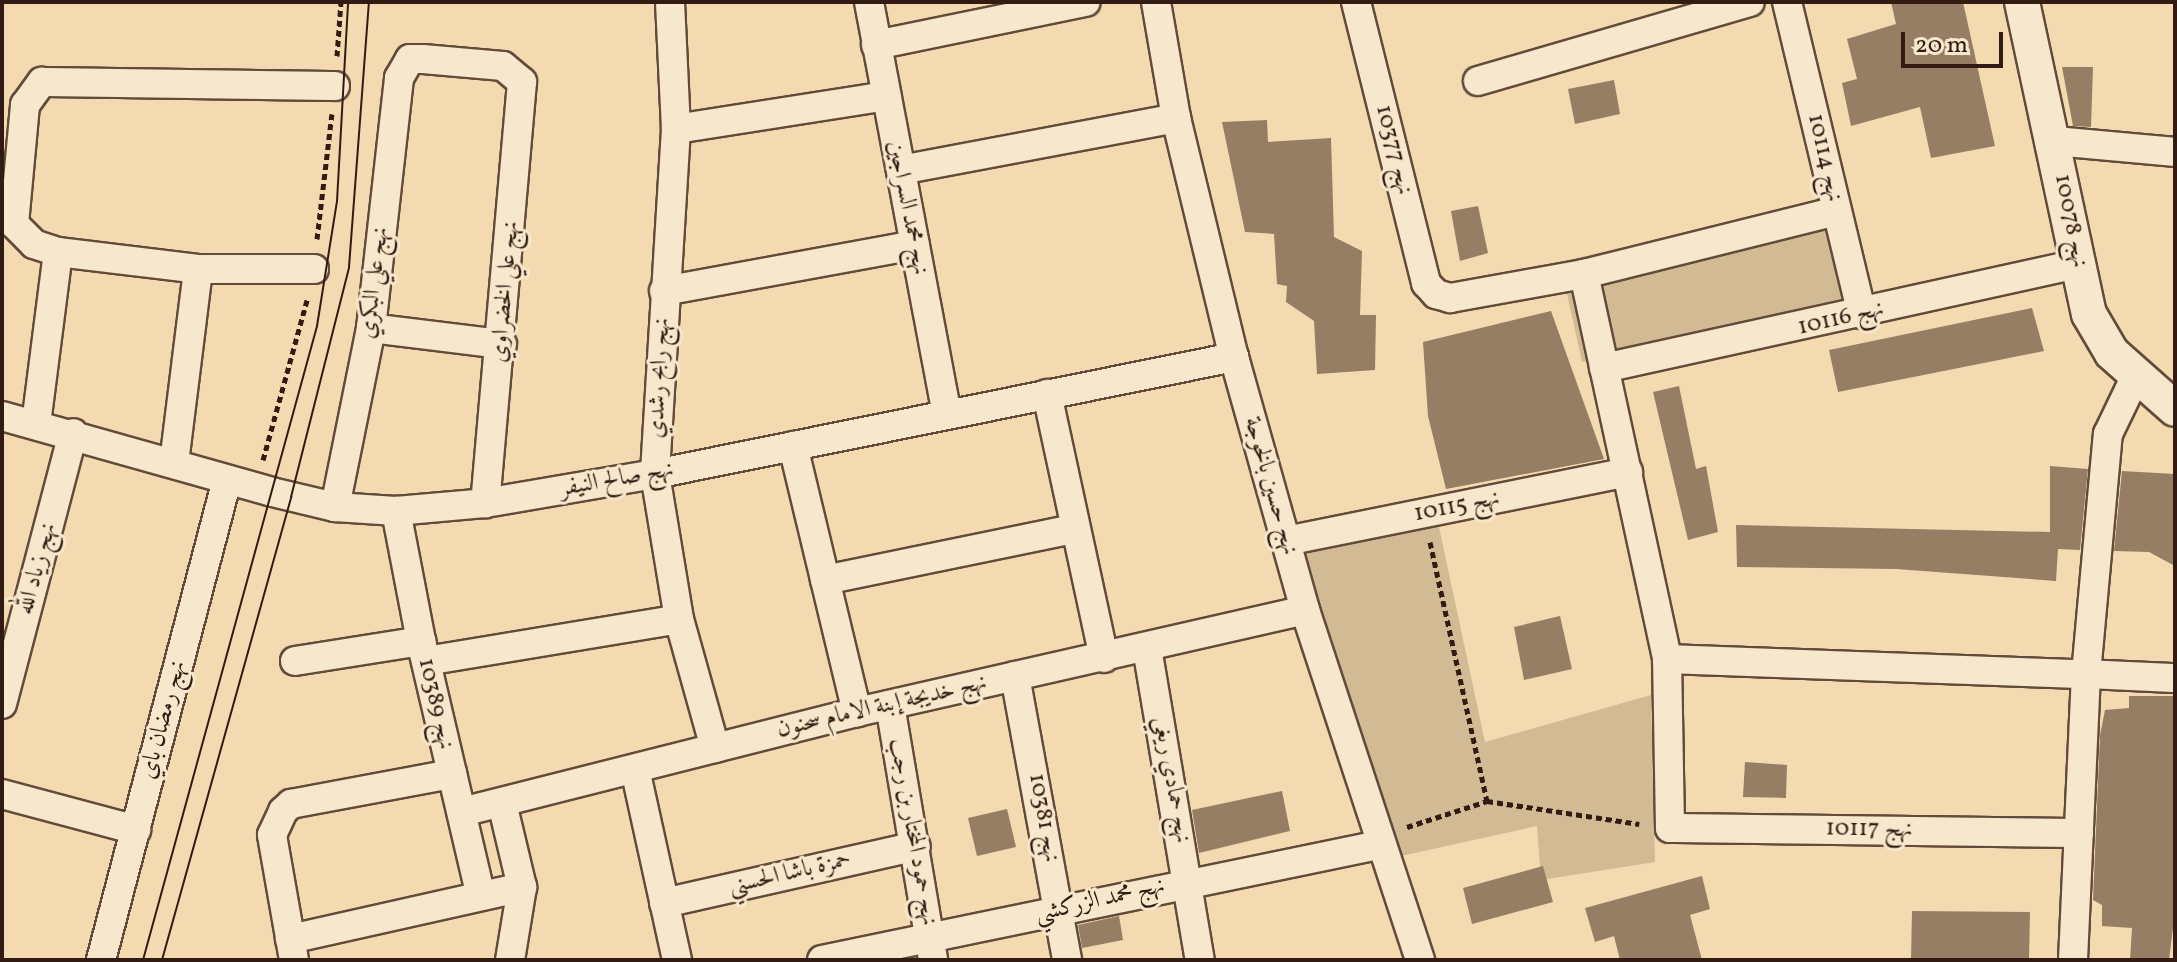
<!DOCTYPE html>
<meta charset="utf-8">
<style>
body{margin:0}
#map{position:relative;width:2177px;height:962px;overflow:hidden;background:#f3dab0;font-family:Vollkorn,Amiri,serif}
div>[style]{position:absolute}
.green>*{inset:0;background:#d2ba95}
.building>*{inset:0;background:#967e64}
.path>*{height:5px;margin-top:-2.5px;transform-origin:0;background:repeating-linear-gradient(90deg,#321b12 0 6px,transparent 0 10px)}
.roads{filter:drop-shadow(2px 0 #624b3a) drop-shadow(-2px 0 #624b3a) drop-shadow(0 2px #624b3a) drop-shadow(0 -2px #624b3a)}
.minor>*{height:28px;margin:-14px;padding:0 14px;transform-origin:14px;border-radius:14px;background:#f7e7cc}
.tertiary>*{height:34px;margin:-17px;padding:0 17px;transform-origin:17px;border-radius:17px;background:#f7e7cc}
.tram>*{height:2px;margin:-1px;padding:0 1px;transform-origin:1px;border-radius:1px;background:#321b12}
span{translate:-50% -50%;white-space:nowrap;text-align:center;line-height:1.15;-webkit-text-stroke:6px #f7e7cc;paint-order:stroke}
.street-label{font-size:24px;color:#321b12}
.frame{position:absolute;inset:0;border:4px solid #321b12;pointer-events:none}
.scale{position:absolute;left:1901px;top:32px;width:102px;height:36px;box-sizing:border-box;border:4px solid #321b12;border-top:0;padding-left:10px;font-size:24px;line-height:28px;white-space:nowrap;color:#321b12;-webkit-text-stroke:6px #f7e7cc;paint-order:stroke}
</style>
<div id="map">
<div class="green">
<div style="clip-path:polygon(1841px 197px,1864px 296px,1582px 362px,1560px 262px)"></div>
<div style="clip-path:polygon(1433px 499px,1485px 742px,1651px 695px,1655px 862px,1541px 880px,1537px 826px,1392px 858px,1293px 526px)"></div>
</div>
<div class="building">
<div style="clip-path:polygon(1891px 2px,1963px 2px,1995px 146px,1931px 158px,1920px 107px,1851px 126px,1842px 83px,1857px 79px,1847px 39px,1896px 24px)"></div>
<div style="clip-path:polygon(2062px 67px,2093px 67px,2091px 127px,2073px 126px)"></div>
<div style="clip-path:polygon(1614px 80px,1620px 114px,1575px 124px,1568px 89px)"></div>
<div style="clip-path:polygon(1267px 120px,1268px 142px,1331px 138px,1334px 237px,1362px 251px,1360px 315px,1376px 315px,1375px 370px,1317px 374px,1314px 321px,1286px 302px,1287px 286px,1277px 284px,1274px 234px,1245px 232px,1222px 122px)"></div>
<div style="clip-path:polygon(1478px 206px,1488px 253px,1460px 261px,1451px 211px)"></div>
<div style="clip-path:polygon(2032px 308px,2044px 351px,1838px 392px,1829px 350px)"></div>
<div style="clip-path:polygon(1551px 311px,1604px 459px,1446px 489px,1428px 416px,1423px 342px)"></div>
<div style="clip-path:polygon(1679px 386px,1696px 469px,1706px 466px,1718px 532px,1688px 540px,1653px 392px)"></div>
<div style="clip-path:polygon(2050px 466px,2088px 469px,2080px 550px,2058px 549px,2056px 581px,1896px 569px,1737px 567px,1736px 525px,2050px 532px)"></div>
<div style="clip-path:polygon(2122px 471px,2175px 474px,2175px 566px,2149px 552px,2114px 551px)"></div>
<div style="clip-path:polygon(1560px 616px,1572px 669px,1524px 680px,1514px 627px)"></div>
<div style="clip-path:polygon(2129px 696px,2175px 696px,2175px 912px,2169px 960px,2130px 960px,2132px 928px,2102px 926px,2102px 905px,2093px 900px,2100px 735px,2105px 710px,2129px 708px)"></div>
<div style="clip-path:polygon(1745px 762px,1787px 765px,1786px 798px,1743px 797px)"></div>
<div style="clip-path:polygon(1282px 791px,1290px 831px,1199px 853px,1192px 810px)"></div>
<div style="clip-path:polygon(1007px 809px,1016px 847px,977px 856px,968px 818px)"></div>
<div style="clip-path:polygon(1543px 866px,1553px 902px,1472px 924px,1463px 888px)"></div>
<div style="clip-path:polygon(1702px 876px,1710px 909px,1690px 915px,1702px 960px,1620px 960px,1614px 936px,1595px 942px,1585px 908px)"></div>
<div style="clip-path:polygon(1912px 911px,2030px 912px,2029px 960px,1911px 960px)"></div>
<div style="clip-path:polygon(1119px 916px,1123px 940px,1082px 948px,1078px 925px)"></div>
</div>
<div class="path">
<div style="left:337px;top:56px;width:54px;rotate:-85.8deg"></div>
<div style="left:317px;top:239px;width:126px;rotate:-83.2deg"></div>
<div style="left:263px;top:460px;width:166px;rotate:-74.6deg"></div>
<div style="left:1430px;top:542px;width:265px;rotate:77.6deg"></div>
<div style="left:1407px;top:827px;width:84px;rotate:-18deg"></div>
<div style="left:1487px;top:801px;width:154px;rotate:8.6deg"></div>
</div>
<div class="roads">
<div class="minor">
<div style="left:670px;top:2px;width:127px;rotate:87.3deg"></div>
<div style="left:676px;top:129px;width:346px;rotate:93.5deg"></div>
<div style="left:655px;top:474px;width:147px;rotate:80.6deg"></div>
<div style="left:679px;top:619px;width:134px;rotate:74.4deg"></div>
<div style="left:869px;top:2px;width:418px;rotate:79.3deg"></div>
<div style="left:1156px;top:2px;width:118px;rotate:80.2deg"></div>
<div style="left:1176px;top:118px;width:246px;rotate:76.4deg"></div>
<div style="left:1234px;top:357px;width:263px;rotate:74.3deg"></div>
<div style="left:1305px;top:610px;width:368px;rotate:71.8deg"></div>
<div style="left:1356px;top:2px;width:290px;rotate:76deg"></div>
<div style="left:1426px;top:283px;width:15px;rotate:48deg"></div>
<div style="left:1436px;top:294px;width:15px;rotate:16deg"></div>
<div style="left:1450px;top:298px;width:136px;rotate:-10.2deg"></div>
<div style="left:1584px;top:274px;width:260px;rotate:-14deg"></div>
<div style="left:1787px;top:2px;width:321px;rotate:76.5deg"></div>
<div style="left:876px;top:45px;width:214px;rotate:-11.6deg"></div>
<div style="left:1478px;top:81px;width:283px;rotate:-16.2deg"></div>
<div style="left:676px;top:129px;width:213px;rotate:-8.9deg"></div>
<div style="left:2055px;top:141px;width:121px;rotate:5.2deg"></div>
<div style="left:901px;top:170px;width:280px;rotate:-10.7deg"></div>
<div style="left:58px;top:252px;width:25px;rotate:-162deg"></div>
<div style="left:34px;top:244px;width:28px;rotate:-135deg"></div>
<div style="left:14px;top:224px;width:120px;rotate:-84.7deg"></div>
<div style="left:25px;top:105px;width:29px;rotate:-54deg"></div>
<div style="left:42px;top:82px;width:293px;rotate:0.8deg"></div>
<div style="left:1584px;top:274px;width:394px;rotate:77.8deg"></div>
<div style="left:664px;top:291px;width:255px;rotate:-10.4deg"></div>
<div style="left:371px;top:328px;width:132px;rotate:7deg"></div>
<div style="left:1604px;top:368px;width:484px;rotate:-12.4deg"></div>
<div style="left:1047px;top:394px;width:270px;rotate:77.8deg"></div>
<div style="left:2px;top:416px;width:280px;rotate:15.7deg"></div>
<div style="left:272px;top:492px;width:65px;rotate:13.4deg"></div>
<div style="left:335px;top:507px;width:61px;rotate:3.8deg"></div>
<div style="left:396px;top:511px;width:89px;rotate:-5.1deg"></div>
<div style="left:485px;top:503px;width:172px;rotate:-9.7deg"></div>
<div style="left:655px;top:474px;width:591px;rotate:-11.42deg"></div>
<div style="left:36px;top:424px;width:173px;rotate:-82.7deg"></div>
<div style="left:58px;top:252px;width:141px;rotate:6.9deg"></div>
<div style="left:198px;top:269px;width:116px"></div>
<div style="left:793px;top:446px;width:274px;rotate:76.5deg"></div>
<div style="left:174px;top:463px;width:195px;rotate:-82.9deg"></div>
<div style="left:335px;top:507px;width:183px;rotate:-78.6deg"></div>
<div style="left:371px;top:328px;width:252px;rotate:-83.6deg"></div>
<div style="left:399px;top:78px;width:22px;rotate:-60deg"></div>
<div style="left:410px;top:59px;width:13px"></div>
<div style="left:423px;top:59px;width:80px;rotate:5deg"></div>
<div style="left:503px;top:66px;width:25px;rotate:40deg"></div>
<div style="left:522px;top:82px;width:423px;rotate:95deg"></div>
<div style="left:396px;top:511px;width:132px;rotate:79.1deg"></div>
<div style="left:421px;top:641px;width:262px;rotate:76.8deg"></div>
<div style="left:1286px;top:541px;width:349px;rotate:-11.4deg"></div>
<div style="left:825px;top:580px;width:253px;rotate:-11.6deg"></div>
<div style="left:1147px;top:648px;width:316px;rotate:80.4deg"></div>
<div style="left:295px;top:661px;width:128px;rotate:-9deg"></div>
<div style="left:426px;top:661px;width:256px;rotate:-9.4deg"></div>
<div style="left:1015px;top:676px;width:289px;rotate:79.6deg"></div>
<div style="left:2px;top:704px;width:280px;rotate:-75.3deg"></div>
<div style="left:890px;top:705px;width:259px;rotate:80.4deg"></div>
<div style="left:635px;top:769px;width:196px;rotate:77.6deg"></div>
<div style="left:2px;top:794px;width:139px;rotate:15deg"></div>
<div style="left:502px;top:803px;width:86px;rotate:76.6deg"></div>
<div style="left:522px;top:887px;width:74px;rotate:99.3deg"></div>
<div style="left:462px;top:812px;width:407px;rotate:-14.2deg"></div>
<div style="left:857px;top:712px;width:459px;rotate:-12.8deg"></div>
<div style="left:2079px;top:833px;width:409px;rotate:-179.3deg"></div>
<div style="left:1670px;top:828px;width:169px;rotate:-91deg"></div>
<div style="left:1667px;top:659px;width:419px;rotate:2.1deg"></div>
<div style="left:2086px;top:674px;width:241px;rotate:-84.8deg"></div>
<div style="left:2108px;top:434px;width:62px;rotate:-64.3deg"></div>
<div style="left:664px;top:903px;width:258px;rotate:-12.7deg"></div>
<div style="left:290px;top:939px;width:238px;rotate:-12.6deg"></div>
<div style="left:101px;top:960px;width:496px;rotate:-75.3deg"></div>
<div style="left:294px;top:960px;width:127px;rotate:-100deg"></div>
<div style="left:272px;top:835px;width:26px;rotate:-65deg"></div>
<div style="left:283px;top:811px;width:11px;rotate:-41deg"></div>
<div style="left:291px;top:804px;width:164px;rotate:-10.6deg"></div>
<div style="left:822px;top:960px;width:569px;rotate:-11.67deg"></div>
<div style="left:2073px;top:960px;width:286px;rotate:-87.4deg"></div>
<div style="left:2086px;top:674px;width:89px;rotate:2.6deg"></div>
</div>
<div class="tertiary">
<div style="left:2022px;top:2px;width:319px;rotate:77.9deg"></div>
<div style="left:2089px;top:314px;width:45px;rotate:59.5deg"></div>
<div style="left:2112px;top:353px;width:84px;rotate:41.6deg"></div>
</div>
</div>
<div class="tram">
<div style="left:143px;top:960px;width:657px;rotate:-74.65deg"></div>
<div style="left:317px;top:326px;width:127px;rotate:-80.9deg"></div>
<div style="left:337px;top:201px;width:199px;rotate:-86.8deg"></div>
<div style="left:162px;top:960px;width:481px;rotate:-74.4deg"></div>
<div style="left:291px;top:497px;width:237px;rotate:-75.8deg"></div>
<div style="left:349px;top:267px;width:266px;rotate:-85.7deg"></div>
</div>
<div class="street-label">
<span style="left:1393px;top:150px;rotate:76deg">نهج 10377</span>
<span style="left:1824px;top:158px;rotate:77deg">نهج 10114</span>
<span style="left:907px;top:208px;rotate:79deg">نهج محمد السراجين</span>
<span style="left:2070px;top:221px;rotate:79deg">نهج 10078</span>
<span style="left:375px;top:283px;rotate:-83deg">نهج علي البكري</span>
<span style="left:506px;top:292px;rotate:-85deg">نهج علي الخضراوي</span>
<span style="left:1841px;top:319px;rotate:-13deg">نهج 10116</span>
<span style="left:660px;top:378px;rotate:-87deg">نهج رابح رشدي</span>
<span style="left:617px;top:480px;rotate:-10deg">نهج صالح النيفر</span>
<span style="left:1270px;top:486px;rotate:74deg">نهج حسين بالخوجة</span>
<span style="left:1457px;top:507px;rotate:-11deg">نهج 10115</span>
<span style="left:38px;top:569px;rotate:-75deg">نهج زياد الله</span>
<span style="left:435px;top:704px;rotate:77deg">نهج 10389</span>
<span style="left:882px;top:707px;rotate:-13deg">نهج خديجة إبنة الامام سحنون</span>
<span style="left:164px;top:720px;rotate:-75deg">نهج رمضان باي</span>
<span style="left:1171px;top:780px;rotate:80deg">نهج حمادي ريغي</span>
<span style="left:1043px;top:818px;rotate:80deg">نهج 10381</span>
<span style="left:1869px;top:830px;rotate:1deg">نهج 10117</span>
<span style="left:912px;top:832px;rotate:80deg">نهج حمود المختار بن رجب</span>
<span style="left:790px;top:874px;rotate:-13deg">حمزة باشا الحسني</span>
<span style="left:1100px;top:901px;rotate:-13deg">نهج محمد الزركشي</span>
</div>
<div class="frame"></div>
<div class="scale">20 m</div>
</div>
